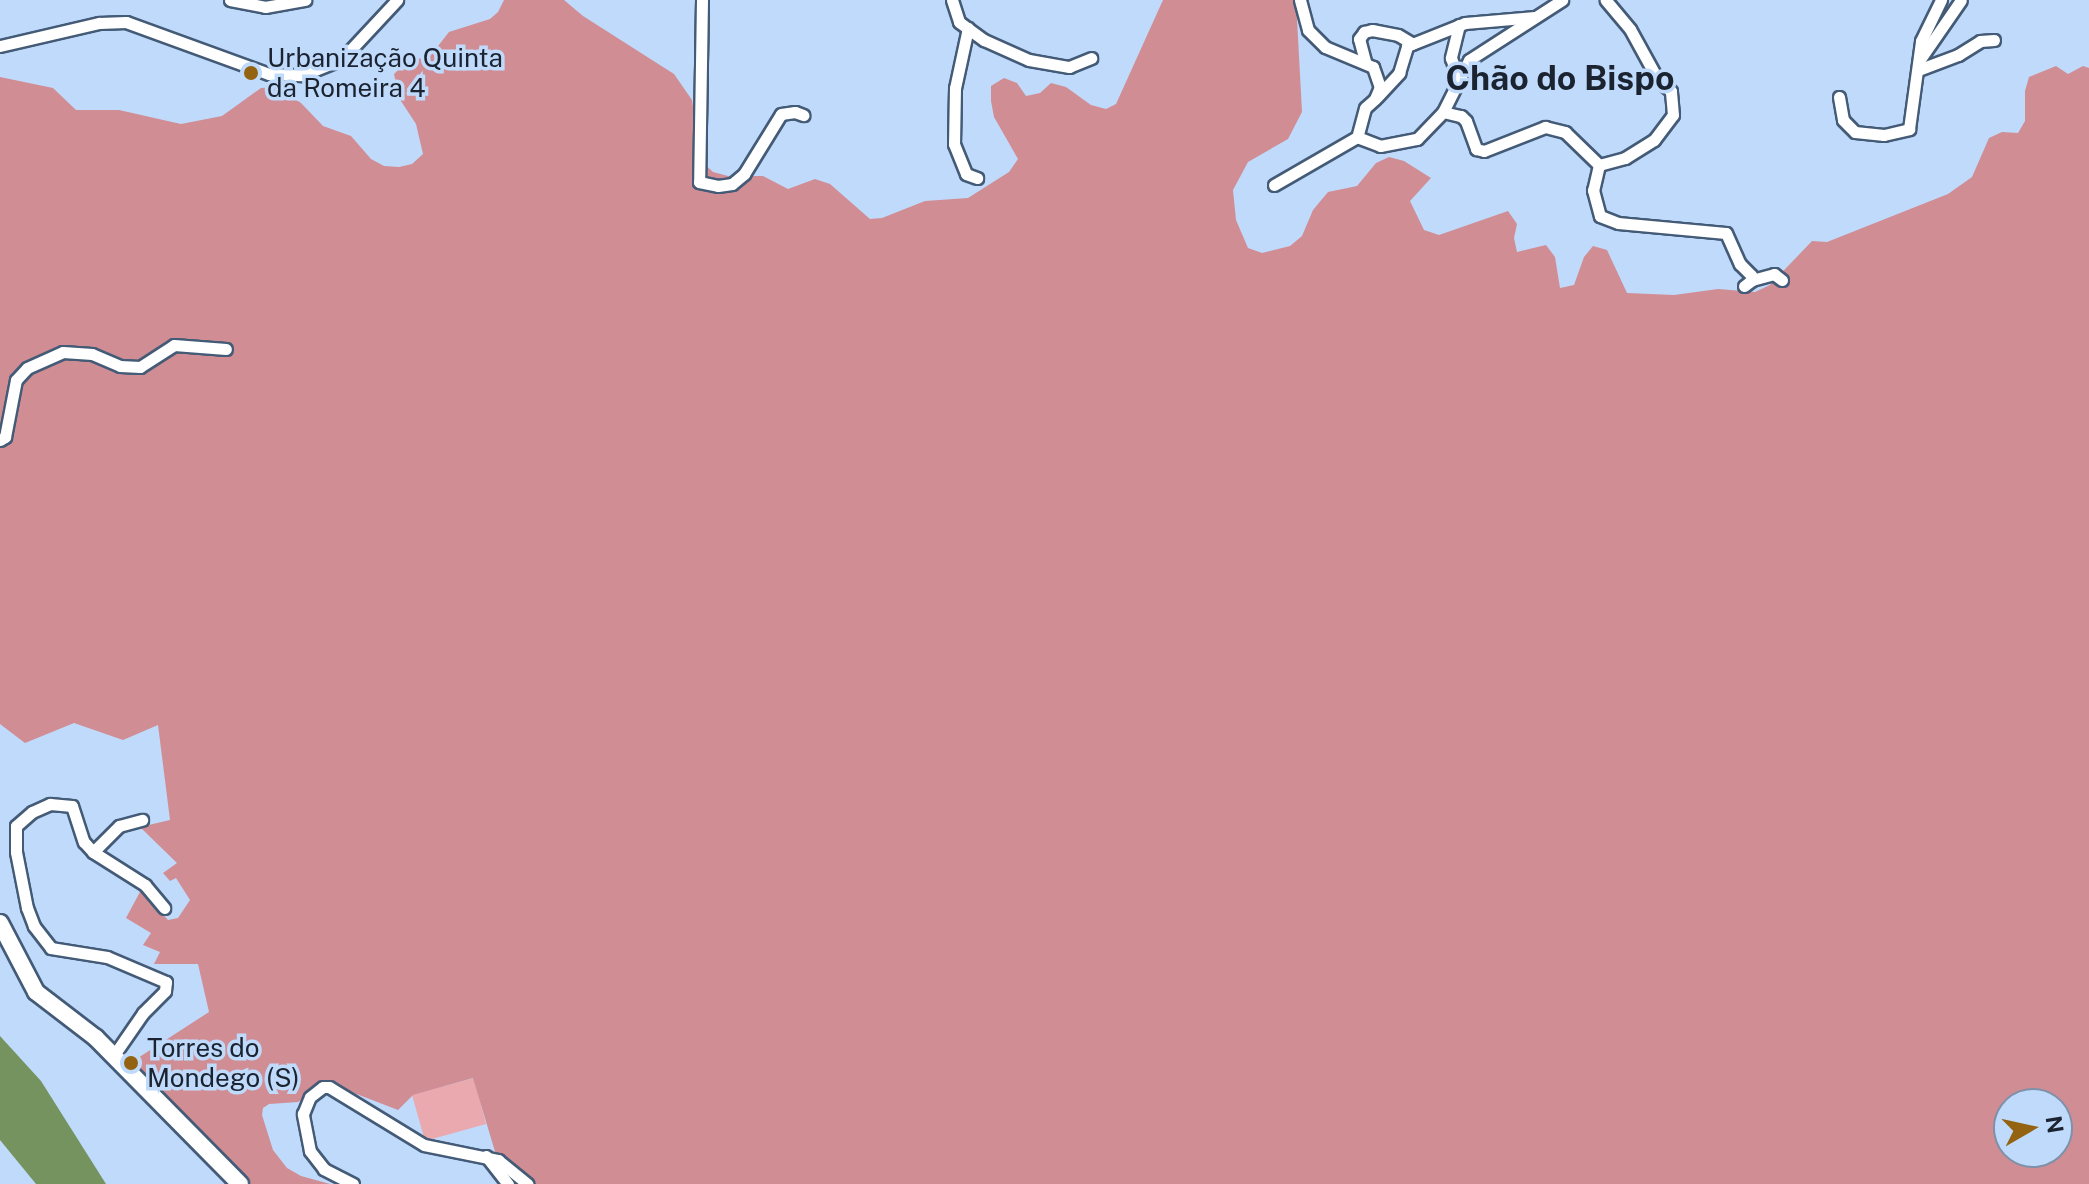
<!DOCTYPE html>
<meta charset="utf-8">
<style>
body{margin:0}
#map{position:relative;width:2089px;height:1184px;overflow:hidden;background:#c0dafb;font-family:"Public Sans",sans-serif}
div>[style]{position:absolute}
.green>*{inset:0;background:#e9a9ae}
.forest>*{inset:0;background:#d08d93}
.water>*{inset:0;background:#74935f}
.roads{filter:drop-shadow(2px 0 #445b77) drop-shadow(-2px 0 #445b77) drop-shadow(0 2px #445b77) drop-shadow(0 -2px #445b77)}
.street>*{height:11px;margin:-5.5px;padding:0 5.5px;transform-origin:5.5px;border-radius:5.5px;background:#fff}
.secondary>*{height:16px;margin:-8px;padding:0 8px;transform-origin:8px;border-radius:8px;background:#fff}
.dots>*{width:22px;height:22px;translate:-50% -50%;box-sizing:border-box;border:4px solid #c0dafb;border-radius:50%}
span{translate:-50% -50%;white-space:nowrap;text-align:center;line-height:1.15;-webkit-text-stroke:7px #c0dafb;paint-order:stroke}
.poi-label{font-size:26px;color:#1a232f}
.left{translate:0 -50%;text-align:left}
.district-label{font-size:34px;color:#1a232f;font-weight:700}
.north{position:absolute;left:1993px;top:1088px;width:80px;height:80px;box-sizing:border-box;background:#c0dafb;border:2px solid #7e91a9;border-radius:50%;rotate:81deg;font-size:22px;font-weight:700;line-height:32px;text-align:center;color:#1a232f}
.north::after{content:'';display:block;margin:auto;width:28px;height:36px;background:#936312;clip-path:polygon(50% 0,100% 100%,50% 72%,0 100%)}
</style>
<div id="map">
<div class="green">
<div style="clip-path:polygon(474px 1078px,486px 1124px,425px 1141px,412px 1095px)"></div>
</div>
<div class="forest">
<div style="clip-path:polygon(evenodd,504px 0,564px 0,583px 16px,674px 74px,692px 100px,701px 161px,713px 172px,728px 176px,763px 176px,788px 189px,815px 179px,830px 184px,870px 219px,882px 218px,925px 201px,968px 198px,1009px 172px,1018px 159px,994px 117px,991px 101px,991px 86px,1004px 78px,1017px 83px,1026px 96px,1040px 93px,1051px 83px,1066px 87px,1091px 105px,1106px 109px,1116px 104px,1163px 0,1296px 0,1302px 112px,1288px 139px,1248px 162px,1233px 190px,1236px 220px,1248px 248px,1262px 253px,1290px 246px,1302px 236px,1313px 210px,1328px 192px,1357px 186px,1376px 163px,1389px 157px,1404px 161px,1431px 178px,1410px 201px,1424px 230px,1439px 235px,1508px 211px,1517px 224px,1514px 238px,1517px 252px,1546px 245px,1555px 257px,1560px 288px,1574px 285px,1584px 257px,1593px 246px,1607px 250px,1627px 293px,1674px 295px,1718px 289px,1755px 292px,1770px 285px,1812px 241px,1827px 242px,1948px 194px,1972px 177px,1989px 138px,2002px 132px,2018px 133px,2025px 121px,2025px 91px,2029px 77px,2056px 66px,2068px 74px,2083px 66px,2089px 68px,2089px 1184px,535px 1184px,496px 1155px,473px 1078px,413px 1095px,398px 1110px,328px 1083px,298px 1102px,269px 1104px,263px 1108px,262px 1115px,273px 1150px,287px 1168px,301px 1176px,330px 1184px,250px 1184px,127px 1065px,209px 1012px,198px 964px,154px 964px,160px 952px,143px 945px,151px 933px,126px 918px,141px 890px,168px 920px,178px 918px,190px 900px,176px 878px,170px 881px,163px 873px,177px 863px,140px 827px,170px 820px,158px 725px,123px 740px,74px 723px,25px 743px,0 724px,0 77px,53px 88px,76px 110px,119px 110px,181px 124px,222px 116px,261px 88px,275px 87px,301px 103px,323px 126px,351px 136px,371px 159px,384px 166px,399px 167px,412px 164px,423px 154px,416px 124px,399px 98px,394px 74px,405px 63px,431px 55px,449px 32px,490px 19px,498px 12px,504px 0,2009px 1104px,2057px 1104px,2057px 1152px,2009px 1152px,2009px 1104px)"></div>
</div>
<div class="water">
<div style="clip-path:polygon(0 1036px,41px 1081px,106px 1184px,36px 1184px,0 1140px)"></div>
</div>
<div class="roads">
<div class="street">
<div style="left:230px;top:0;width:36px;rotate:11deg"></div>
<div style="left:265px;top:7px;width:41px;rotate:-9.9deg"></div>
<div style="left:702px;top:0;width:182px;rotate:90.9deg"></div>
<div style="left:699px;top:182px;width:19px;rotate:12deg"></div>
<div style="left:718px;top:186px;width:14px;rotate:-8deg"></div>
<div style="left:732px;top:184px;width:16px;rotate:-40deg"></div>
<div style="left:744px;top:174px;width:70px;rotate:-58.3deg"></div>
<div style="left:781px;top:114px;width:14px;rotate:-8deg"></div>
<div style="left:795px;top:112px;width:9px;rotate:21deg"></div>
<div style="left:952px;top:0;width:23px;rotate:72deg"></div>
<div style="left:959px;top:22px;width:31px;rotate:36deg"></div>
<div style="left:984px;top:40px;width:49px;rotate:24deg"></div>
<div style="left:1029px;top:60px;width:41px;rotate:9.9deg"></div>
<div style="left:1069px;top:67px;width:24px;rotate:-22deg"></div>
<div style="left:1300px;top:0;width:31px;rotate:75deg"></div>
<div style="left:1308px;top:30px;width:24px;rotate:45deg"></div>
<div style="left:1325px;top:47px;width:52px;rotate:22.6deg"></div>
<div style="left:1373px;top:67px;width:21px;rotate:71deg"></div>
<div style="left:1380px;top:87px;width:13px;rotate:113deg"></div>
<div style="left:1375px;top:99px;width:13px;rotate:138deg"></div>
<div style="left:1365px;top:108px;width:30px;rotate:105deg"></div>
<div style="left:1357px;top:137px;width:25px;rotate:21deg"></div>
<div style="left:1380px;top:146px;width:38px;rotate:-11deg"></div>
<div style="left:1417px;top:139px;width:37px;rotate:-46deg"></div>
<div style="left:1443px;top:112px;width:58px;rotate:-63.4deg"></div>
<div style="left:1469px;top:60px;width:111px;rotate:-32.8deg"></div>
<div style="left:1459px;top:25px;width:34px;rotate:104deg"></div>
<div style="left:1451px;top:58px;width:23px;rotate:70deg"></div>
<div style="left:968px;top:28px;width:61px;rotate:102.2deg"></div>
<div style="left:955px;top:88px;width:56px;rotate:91deg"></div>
<div style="left:954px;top:144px;width:32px;rotate:68deg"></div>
<div style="left:966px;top:174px;width:12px;rotate:20deg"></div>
<div style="left:0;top:46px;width:102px;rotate:-13.1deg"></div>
<div style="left:99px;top:23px;width:27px;rotate:-2deg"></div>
<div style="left:126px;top:22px;width:152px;rotate:20deg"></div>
<div style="left:269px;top:74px;width:34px;rotate:2deg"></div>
<div style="left:303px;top:75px;width:42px;rotate:-22.3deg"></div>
<div style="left:342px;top:59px;width:81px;rotate:-47deg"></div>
<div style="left:1921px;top:58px;width:70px;rotate:-55.4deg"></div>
<div style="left:1365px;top:61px;width:23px;rotate:-105deg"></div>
<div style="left:1359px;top:39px;width:9px;rotate:-54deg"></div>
<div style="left:1364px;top:32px;width:8px;rotate:-14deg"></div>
<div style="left:1372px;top:30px;width:26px;rotate:11deg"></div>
<div style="left:1398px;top:35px;width:17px;rotate:31deg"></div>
<div style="left:1918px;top:70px;width:43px;rotate:-20.6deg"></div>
<div style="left:1958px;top:55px;width:26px;rotate:-32deg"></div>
<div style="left:1980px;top:41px;width:14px;rotate:-4deg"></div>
<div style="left:1377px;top:97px;width:33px;rotate:-47deg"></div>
<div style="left:1399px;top:73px;width:28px;rotate:-73deg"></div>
<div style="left:1407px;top:46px;width:62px;rotate:-21.6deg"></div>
<div style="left:1465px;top:23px;width:70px;rotate:-4.9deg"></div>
<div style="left:1839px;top:97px;width:23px;rotate:80deg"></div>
<div style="left:1843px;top:120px;width:17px;rotate:45deg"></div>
<div style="left:1855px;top:132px;width:29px;rotate:6deg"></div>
<div style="left:1884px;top:135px;width:26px;rotate:-13deg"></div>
<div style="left:1909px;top:129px;width:89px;rotate:-82.2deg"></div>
<div style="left:1921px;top:41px;width:46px;rotate:-64deg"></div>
<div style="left:1443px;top:112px;width:18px;rotate:13deg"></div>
<div style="left:1461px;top:116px;width:7px;rotate:45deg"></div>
<div style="left:1466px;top:121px;width:30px;rotate:70deg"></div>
<div style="left:1476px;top:149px;width:8px;rotate:14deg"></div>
<div style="left:1484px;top:151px;width:66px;rotate:-21.5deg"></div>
<div style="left:1545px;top:127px;width:21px;rotate:14deg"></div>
<div style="left:1565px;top:132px;width:47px;rotate:44.1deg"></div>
<div style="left:1599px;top:165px;width:27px;rotate:-15deg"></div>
<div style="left:1625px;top:158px;width:34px;rotate:-32deg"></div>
<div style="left:1654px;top:140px;width:31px;rotate:-53deg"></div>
<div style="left:1673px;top:115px;width:24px;rotate:-95deg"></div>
<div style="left:1671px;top:91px;width:17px;rotate:-140deg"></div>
<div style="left:1658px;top:80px;width:58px;rotate:-118.8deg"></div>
<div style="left:1630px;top:29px;width:38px;rotate:-130deg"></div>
<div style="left:1599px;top:165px;width:26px;rotate:103deg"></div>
<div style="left:1593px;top:190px;width:27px;rotate:75deg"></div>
<div style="left:1600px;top:216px;width:19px;rotate:21deg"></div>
<div style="left:1618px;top:223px;width:108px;rotate:5.3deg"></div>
<div style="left:1726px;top:233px;width:34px;rotate:66deg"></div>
<div style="left:1740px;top:264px;width:16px;rotate:45deg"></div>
<div style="left:1751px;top:275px;width:5px;rotate:79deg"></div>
<div style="left:1752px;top:280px;width:10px;rotate:143deg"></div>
<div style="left:1274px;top:185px;width:96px;rotate:-30deg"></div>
<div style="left:1752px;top:280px;width:23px;rotate:-15deg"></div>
<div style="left:1774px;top:274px;width:10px;rotate:37deg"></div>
<div style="left:0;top:440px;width:6px;rotate:-31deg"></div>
<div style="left:5px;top:437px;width:58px;rotate:-79.1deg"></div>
<div style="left:16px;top:380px;width:16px;rotate:-47deg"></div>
<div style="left:27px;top:368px;width:39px;rotate:-24deg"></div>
<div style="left:63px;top:352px;width:29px;rotate:4deg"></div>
<div style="left:92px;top:354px;width:30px;rotate:23deg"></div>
<div style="left:120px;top:366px;width:20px;rotate:3deg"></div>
<div style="left:140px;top:367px;width:40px;rotate:-32.9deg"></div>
<div style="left:174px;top:345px;width:52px;rotate:4.4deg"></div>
<div style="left:93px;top:852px;width:37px;rotate:-45deg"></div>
<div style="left:119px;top:826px;width:24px;rotate:-15deg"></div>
<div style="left:114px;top:1055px;width:51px;rotate:-55.4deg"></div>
<div style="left:143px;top:1013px;width:31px;rotate:-45deg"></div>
<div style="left:165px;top:991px;width:9px;rotate:-84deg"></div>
<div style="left:166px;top:982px;width:64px;rotate:-157deg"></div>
<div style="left:107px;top:957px;width:57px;rotate:-170.9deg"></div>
<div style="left:51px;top:948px;width:28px;rotate:-128deg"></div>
<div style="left:34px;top:926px;width:19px;rotate:-111deg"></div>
<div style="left:27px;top:908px;width:57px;rotate:-101.1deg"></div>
<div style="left:16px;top:852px;width:26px;rotate:-90deg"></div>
<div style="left:16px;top:826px;width:21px;rotate:-41deg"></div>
<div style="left:32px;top:812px;width:20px;rotate:-24deg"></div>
<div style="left:50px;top:804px;width:22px;rotate:5deg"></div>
<div style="left:72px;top:806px;width:38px;rotate:72deg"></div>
<div style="left:84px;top:842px;width:13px;rotate:48deg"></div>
<div style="left:93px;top:852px;width:62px;rotate:32.4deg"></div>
<div style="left:145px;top:885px;width:30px;rotate:50deg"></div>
<div style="left:486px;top:1156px;width:36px;rotate:52deg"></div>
<div style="left:353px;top:1184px;width:33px;rotate:-153deg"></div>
<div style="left:324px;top:1169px;width:23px;rotate:-128deg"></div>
<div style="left:310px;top:1151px;width:38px;rotate:-101deg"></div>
<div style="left:303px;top:1114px;width:18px;rotate:-68deg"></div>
<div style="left:310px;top:1097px;width:16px;rotate:-38deg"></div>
<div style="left:323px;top:1087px;width:6px"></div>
<div style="left:329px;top:1087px;width:111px;rotate:31.4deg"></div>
<div style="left:424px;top:1145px;width:76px;rotate:11.5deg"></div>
<div style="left:498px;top:1160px;width:38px;rotate:39deg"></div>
</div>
<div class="secondary">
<div style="left:0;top:923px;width:78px;rotate:62.4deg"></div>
<div style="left:36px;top:992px;width:76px;rotate:37.5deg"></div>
<div style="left:96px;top:1038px;width:205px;rotate:45.4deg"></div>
</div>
</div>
<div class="dots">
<div style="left:251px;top:73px;background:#936312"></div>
<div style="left:131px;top:1063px;background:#936312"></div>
</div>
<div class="poi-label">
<span class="left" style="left:267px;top:73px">Urbanização Quinta<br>da Romeira 4</span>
<span class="left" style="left:147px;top:1063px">Torres do<br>Mondego (S)</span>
</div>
<div class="district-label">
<span style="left:1560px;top:79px">Chão do Bispo</span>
</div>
<div class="north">N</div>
</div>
